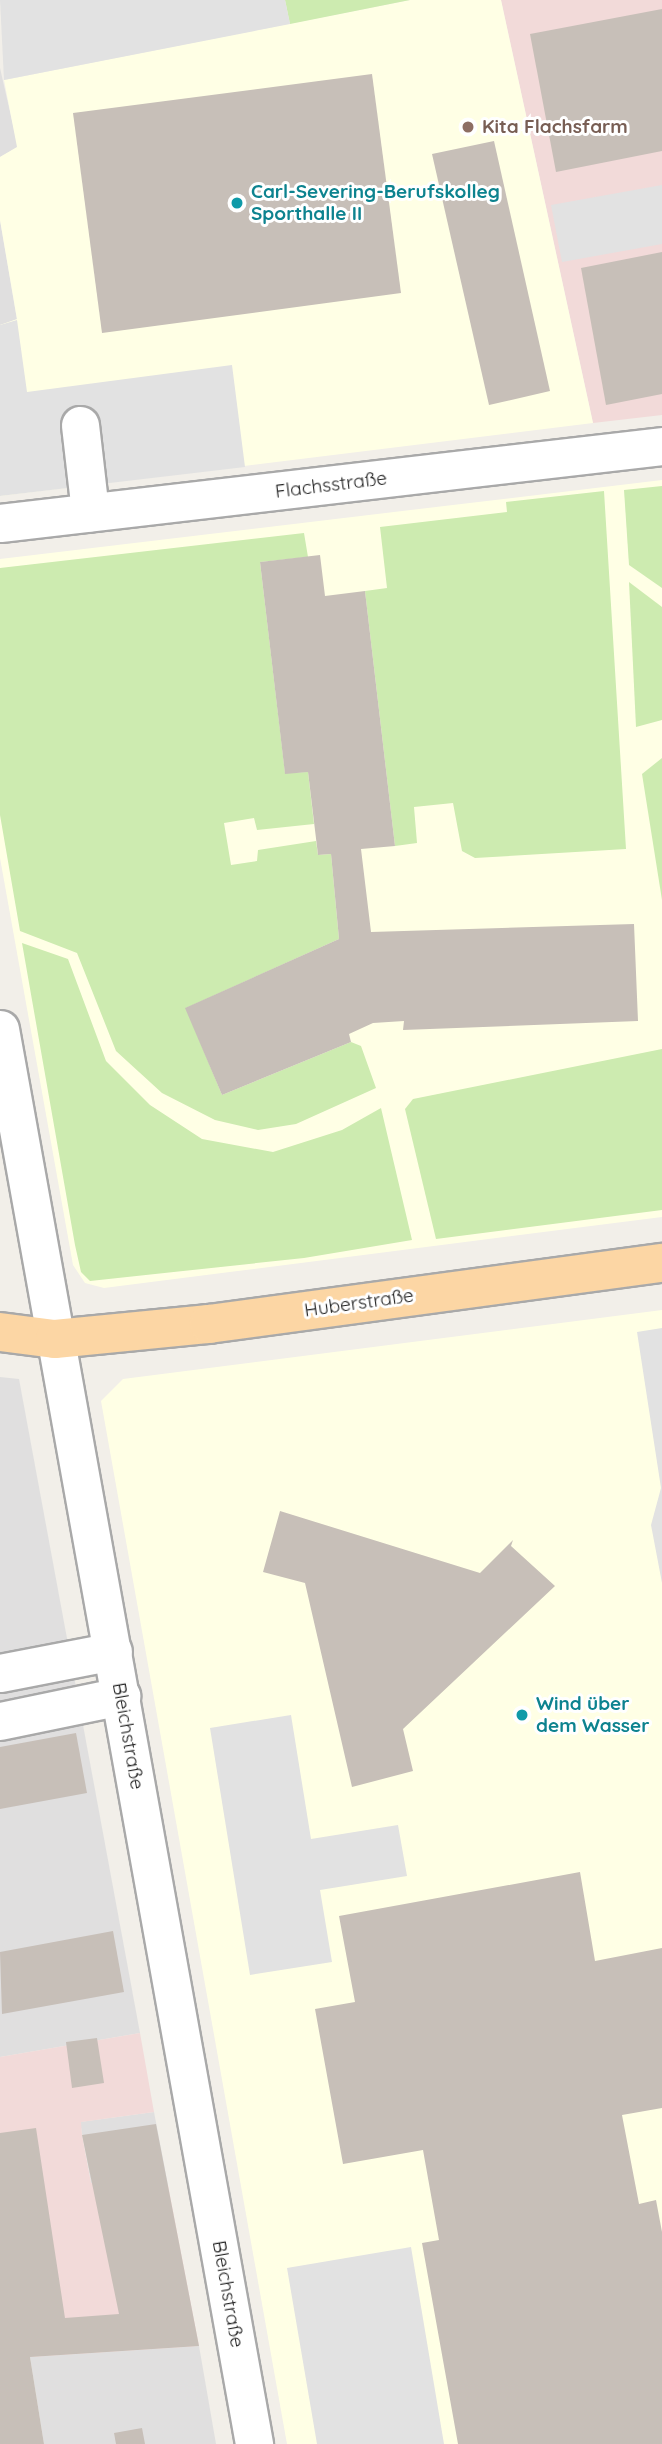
<!DOCTYPE html>
<meta charset="utf-8">
<style>
body{margin:0}
#map{position:relative;width:662px;height:2444px;overflow:hidden;background:#f2efe9;font-family:Quicksand,sans-serif}
div>[style]{position:absolute}
.residential>*{inset:0;background:#e0dfdf}
.commercial>*{inset:0;background:#f2dad9}
.education>*{inset:0;background:#ffffe5}
.grass>*{inset:0;background:#cdebb0}
.parking>*{inset:0;background:#e2e2e2}
.building>*{inset:0;background:#c7bfb8}
.roads{filter:drop-shadow(2px 0 #a9a9a9) drop-shadow(-2px 0 #a9a9a9) drop-shadow(0 2px #a9a9a9) drop-shadow(0 -2px #a9a9a9)}
.minor>*{height:37px;margin:-18.5px;padding:0 18.5px;transform-origin:18.5px;border-radius:18.5px;background:#fff}
.major>*{height:38px;margin:-19px;padding:0 19px;transform-origin:19px;border-radius:19px;background:#fcd6a4}
.dots>*{width:19px;height:19px;translate:-50% -50%;box-sizing:border-box;border:4px solid #fff;border-radius:50%}
span{translate:-50% -50%;white-space:nowrap;text-align:center;line-height:1.15;-webkit-text-stroke:6px #fff;paint-order:stroke}
.education-label{font-size:19px;color:#785e54;font-weight:700}
.left{translate:0 -50%;text-align:left}
.culture-label{font-size:19px;color:#0d838f;font-weight:700}
.street-label{font-size:19px;color:#222}
</style>
<div id="map">
<div class="residential">
<div style="clip-path:polygon(0 68px,18px 147px,0 157px)"></div>
<div style="clip-path:polygon(0 220px,17px 320px,0 325px)"></div>
<div style="clip-path:polygon(0 1377px,19px 1379px,140px 2033px,0 2057px)"></div>
<div style="clip-path:polygon(154px 2112px,168px 2185px,120px 2193px,91px 2183px,80px 2122px)"></div>
<div style="clip-path:polygon(199px 2346px,216px 2444px,44px 2444px,30px 2357px)"></div>
</div>
<div class="commercial">
<div style="clip-path:polygon(501px 0,662px 0,662px 415px,593px 423px)"></div>
<div style="clip-path:polygon(140px 2033px,154px 2112px,81px 2122px,82px 2135px,91px 2183px,117px 2179px,120px 2193px,168px 2185px,199px 2346px,30px 2357px,0 2444px,0 2057px)"></div>
</div>
<div class="education">
<div style="clip-path:polygon(410px 0,501px 0,593px 423px,0 496px,0 325px,17px 319px,0 220px,0 157px,17px 147px,4px 80px)"></div>
<div style="clip-path:polygon(662px 480px,662px 1217px,104px 1288px,85px 1283px,73px 1265px,0 858px,0 559px)"></div>
<div style="clip-path:polygon(662px 1310px,662px 2444px,287px 2444px,101px 1401px,123px 1379px)"></div>
</div>
<div class="grass">
<div style="clip-path:polygon(285px 0,410px 0,290px 24px)"></div>
<div style="clip-path:polygon(662px 486px,662px 588px,629px 565px,624px 490px)"></div>
<div style="clip-path:polygon(604px 491px,626px 849px,475px 858px,462px 851px,453px 803px,414px 807px,417px 843px,395px 846px,365px 591px,387px 588px,380px 527px,507px 512px,506px 502px)"></div>
<div style="clip-path:polygon(304px 533px,308px 557px,260px 562px,285px 773px,308px 772px,314px 824px,257px 830px,254px 818px,224px 823px,231px 865px,257px 861px,258px 850px,316px 841px,318px 855px,331px 854px,339px 939px,186px 1008px,222px 1095px,351px 1042px,361px 1046px,376px 1088px,296px 1124px,258px 1130px,215px 1120px,162px 1093px,116px 1051px,77px 953px,20px 931px,0 815px,0 568px)"></div>
<div style="clip-path:polygon(629px 582px,662px 607px,662px 720px,636px 727px)"></div>
<div style="clip-path:polygon(662px 758px,662px 900px,642px 774px)"></div>
<div style="clip-path:polygon(22px 943px,68px 959px,106px 1061px,150px 1105px,202px 1139px,273px 1152px,342px 1130px,381px 1108px,412px 1240px,304px 1258px,90px 1281px,81px 1272px,75px 1245px)"></div>
<div style="clip-path:polygon(662px 1049px,662px 1210px,436px 1239px,405px 1109px,413px 1099px)"></div>
</div>
<div class="parking">
<div style="clip-path:polygon(0 0,285px 0,290px 24px,4px 80px)"></div>
<div style="clip-path:polygon(662px 185px,662px 244px,562px 262px,551px 205px)"></div>
<div style="clip-path:polygon(17px 320px,27px 392px,232px 365px,245px 467px,0 496px,0 325px)"></div>
<div style="clip-path:polygon(662px 1328px,662px 1583px,651px 1525px,661px 1488px,637px 1332px)"></div>
<div style="clip-path:polygon(291px 1715px,311px 1839px,398px 1825px,407px 1876px,320px 1890px,332px 1962px,250px 1975px,210px 1728px)"></div>
<div style="clip-path:polygon(411px 2247px,444px 2444px,317px 2444px,287px 2268px)"></div>
</div>
<div class="building">
<div style="clip-path:polygon(662px 9px,662px 151px,556px 172px,530px 34px)"></div>
<div style="clip-path:polygon(372px 74px,401px 293px,102px 333px,73px 113px)"></div>
<div style="clip-path:polygon(494px 141px,550px 391px,489px 405px,432px 154px)"></div>
<div style="clip-path:polygon(662px 252px,662px 394px,606px 405px,581px 268px)"></div>
<div style="clip-path:polygon(320px 555px,325px 596px,365px 591px,395px 846px,361px 849px,371px 932px,634px 924px,638px 1021px,403px 1030px,404px 1021px,373px 1023px,349px 1034px,351px 1042px,222px 1095px,185px 1008px,339px 939px,331px 854px,318px 855px,308px 772px,285px 774px,260px 562px)"></div>
<div style="clip-path:polygon(280px 1511px,480px 1573px,513px 1540px,511px 1546px,555px 1586px,403px 1729px,413px 1771px,352px 1787px,305px 1583px,263px 1572px)"></div>
<div style="clip-path:polygon(76px 1733px,87px 1793px,0 1809px,0 1747px)"></div>
<div style="clip-path:polygon(580px 1872px,595px 1961px,662px 1948px,662px 2108px,622px 2115px,639px 2204px,656px 2200px,662px 2232px,662px 2444px,458px 2444px,422px 2243px,439px 2240px,423px 2150px,343px 2164px,315px 2009px,355px 2002px,339px 1916px)"></div>
<div style="clip-path:polygon(113px 1931px,124px 1992px,2px 2014px,0 1952px)"></div>
<div style="clip-path:polygon(97px 2038px,104px 2083px,72px 2088px,66px 2042px)"></div>
<div style="clip-path:polygon(156px 2124px,199px 2346px,30px 2357px,44px 2444px,0 2444px,0 2133px,36px 2128px,65px 2318px,119px 2314px,82px 2135px)"></div>
<div style="clip-path:polygon(142px 2428px,145px 2444px,116px 2444px,114px 2433px)"></div>
</div>
<div class="roads">
<div class="minor">
<div style="left:80px;top:425px;width:88px;rotate:83.4deg"></div>
<div style="left:0;top:523px;width:666px;rotate:-6.63deg"></div>
<div style="left:0;top:1029px;width:1438px;rotate:79.82deg"></div>
<div style="left:0;top:1673px;width:115px;rotate:-11deg"></div>
<div style="left:0;top:1721px;width:124px;rotate:-11.7deg"></div>
</div>
<div class="major">
<div style="left:0;top:1332px;width:55px;rotate:7.3deg"></div>
<div style="left:55px;top:1339px;width:155px;rotate:-5.6deg"></div>
<div style="left:209px;top:1324px;width:457px;rotate:-7.7deg"></div>
</div>
</div>
<div class="dots">
<div style="left:468px;top:127px;background:#8d6e63"></div>
<div style="left:237px;top:203px;background:#0f9aa8"></div>
<div style="left:522px;top:1715px;background:#0f9aa8"></div>
</div>
<div class="education-label">
<span class="left" style="left:482px;top:127px">Kita Flachsfarm</span>
</div>
<div class="culture-label">
<span class="left" style="left:251px;top:203px">Carl-Severing-Berufskolleg<br>Sporthalle II</span>
<span class="left" style="left:536px;top:1715px">Wind über<br>dem Wasser</span>
</div>
<div class="street-label">
<span style="left:331px;top:485px;rotate:-7deg">Flachsstraße</span>
<span style="left:359px;top:1303px;rotate:-8deg">Huberstraße</span>
<span style="left:128px;top:1736px;rotate:80deg">Bleichstraße</span>
<span style="left:228px;top:2294px;rotate:80deg">Bleichstraße</span>
</div>
</div>
